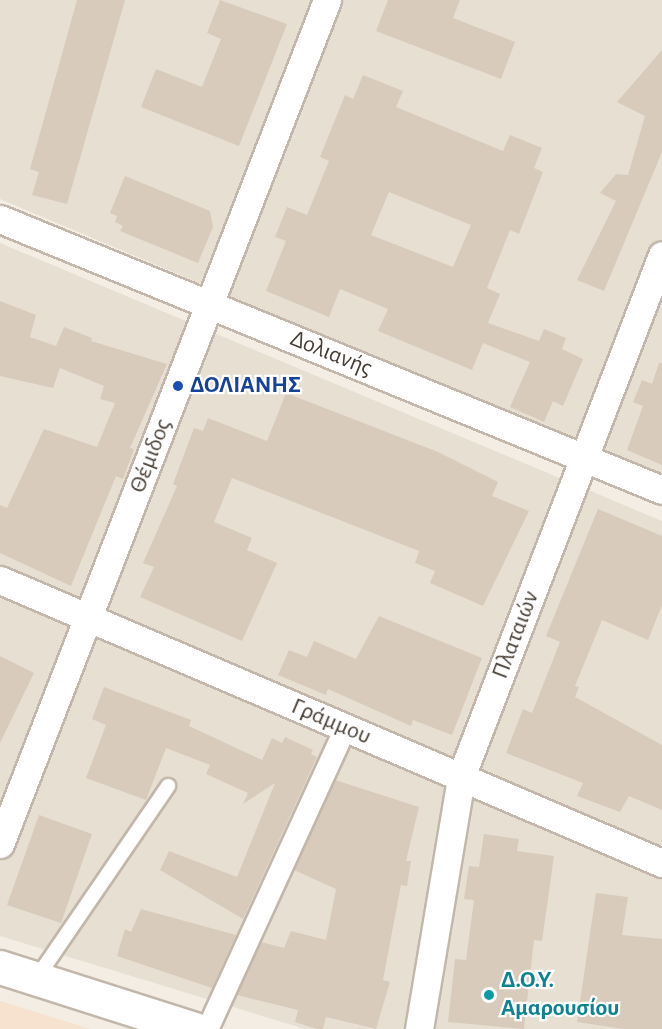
<!DOCTYPE html>
<meta charset="utf-8">
<style>
body{margin:0}
#map{position:relative;width:662px;height:1029px;overflow:hidden;background:#f3ede4;font-family:"Alegreya Sans",sans-serif}
div>[style]{position:absolute}
.residential>*{inset:0;background:#e7dfd2}
.commercial>*{inset:0;background:#f6e2ce}
.building>*{inset:0;background:#d8cbbc}
.roads{filter:drop-shadow(2px 0 #c2b7aa) drop-shadow(-2px 0 #c2b7aa) drop-shadow(0 2px #c2b7aa) drop-shadow(0 -2px #c2b7aa)}
.service>*{height:14px;margin:-7px;padding:0 7px;transform-origin:7px;border-radius:7px;background:#fff}
.pedestrian>*{height:21px;margin:-10.5px;padding:0 10.5px;transform-origin:10.5px;border-radius:10.5px;background:#fff}
.minor>*{height:27px;margin:-13.5px;padding:0 13.5px;transform-origin:13.5px;border-radius:13.5px;background:#fff}
.tertiary>*{height:33px;margin:-16.5px;padding:0 16.5px;transform-origin:16.5px;border-radius:16.5px;background:#fff}
.dots>*{width:16px;height:16px;translate:-50% -50%;box-sizing:border-box;border:3px solid #fff;border-radius:50%}
span{translate:-50% -50%;white-space:nowrap;text-align:center;line-height:1.15;-webkit-text-stroke:4.5px #fff;paint-order:stroke}
.street-label{font-size:24px;color:#463d34}
.transit-label{font-size:24px;color:#164399;font-weight:700}
.left{translate:0 -50%;text-align:left}
.culture-label{font-size:24px;color:#0d838f;font-weight:700}
</style>
<div id="map">
<div class="residential">
<div style="clip-path:polygon(0 0,662px 0,662px 478px,0 199px)"></div>
<div style="clip-path:polygon(0 243px,662px 521px,662px 1029px,305px 1029px,0 936px)"></div>
</div>
<div class="commercial">
<div style="clip-path:polygon(0 1001px,90px 1029px,0 1029px)"></div>
</div>
<div class="building">
<div style="clip-path:polygon(77px 0,125px 0,67px 204px,32px 195px,39px 172px,30px 169px)"></div>
<div style="clip-path:polygon(220px 0,287px 24px,239px 146px,141px 107px,156px 69px,202px 87px,221px 39px,207px 33px)"></div>
<div style="clip-path:polygon(388px 0,460px 0,453px 18px,515px 42px,501px 79px,376px 31px)"></div>
<div style="clip-path:polygon(662px 50px,662px 152px,604px 291px,577px 280px,616px 201px,600px 193px,616px 174px,628px 175px,645px 116px,617px 102px)"></div>
<div style="clip-path:polygon(evenodd,363px 75px,403px 91px,396px 107px,503px 151px,510px 135px,542px 148px,534px 168px,543px 172px,519px 234px,510px 230px,487px 288px,500px 294px,488px 323px,539px 341px,544px 329px,566px 338px,562px 349px,583px 359px,563px 406px,553px 401px,544px 422px,510px 407px,530px 362px,483px 343px,472px 370px,378px 331px,388px 309px,340px 289px,329px 317px,266px 291px,286px 241px,275px 237px,287px 207px,307px 215px,329px 161px,320px 157px,345px 95px,353px 99px,363px 75px,389px 192px,471px 225px,453px 267px,371px 235px,389px 192px)"></div>
<div style="clip-path:polygon(125px 176px,210px 211px,213px 227px,198px 263px,120px 231px,123px 226px,115px 222px,117px 216px,110px 213px)"></div>
<div style="clip-path:polygon(0 301px,36px 315px,30px 337px,56px 346px,64px 327px,92px 338px,91px 341px,167px 364px,130px 448px,134px 449px,123px 479px,116px 476px,71px 586px,0 553px,0 505px,7px 508px,44px 429px,97px 447px,115px 403px,100px 399px,104px 386px,60px 368px,53px 388px,0 376px)"></div>
<div style="clip-path:polygon(659px 363px,662px 363px,662px 465px,627px 450px,643px 406px,633px 402px,642px 380px,652px 384px)"></div>
<div style="clip-path:polygon(286px 393px,438px 452px,498px 482px,492px 496px,529px 511px,483px 606px,430px 583px,435px 571px,415px 563px,419px 551px,232px 478px,214px 522px,252px 538px,247px 550px,277px 563px,242px 641px,140px 597px,154px 567px,143px 563px,177px 486px,173px 484px,194px 428px,203px 431px,208px 418px,267px 441px)"></div>
<div style="clip-path:polygon(598px 509px,662px 536px,662px 605px,648px 640px,602px 620px,575px 686px,579px 687px,575px 697px,662px 745px,662px 810px,629px 796px,620px 812px,577px 796px,583px 783px,506px 753px,523px 709px,532px 713px,560px 642px,546px 636px)"></div>
<div style="clip-path:polygon(379px 616px,482px 658px,452px 735px,413px 720px,411px 726px,328px 689px,326px 695px,278px 675px,289px 650px,307px 657px,314px 641px,356px 659px)"></div>
<div style="clip-path:polygon(0 656px,34px 673px,0 743px)"></div>
<div style="clip-path:polygon(104px 687px,191px 720px,189px 726px,262px 760px,272px 738px,282px 743px,285px 737px,313px 750px,311px 754px,317px 757px,243px 919px,160px 870px,169px 851px,237px 877px,275px 783px,243px 804px,248px 793px,206px 774px,210px 765px,166px 748px,146px 800px,86px 778px,106px 725px,92px 719px)"></div>
<div style="clip-path:polygon(335px 780px,419px 807px,406px 861px,411px 861px,407px 886px,401px 885px,383px 980px,390px 982px,376px 1029px,326px 1017px,323px 1029px,317px 1029px,295px 1022px,298px 1010px,237px 995px,261px 942px,284px 948px,291px 931px,326px 940px,336px 889px,294px 870px)"></div>
<div style="clip-path:polygon(39px 815px,92px 834px,61px 923px,7px 905px)"></div>
<div style="clip-path:polygon(484px 834px,519px 839px,517px 851px,554px 856px,542px 941px,534px 940px,524px 1029px,448px 1022px,455px 959px,466px 960px,474px 900px,464px 899px,469px 866px,479px 867px)"></div>
<div style="clip-path:polygon(596px 893px,628px 897px,622px 935px,662px 939px,662px 1029px,623px 1029px,577px 1022px)"></div>
<div style="clip-path:polygon(141px 909px,236px 935px,212px 988px,117px 956px,125px 929px,131px 932px)"></div>
</div>
<div class="roads">
<div class="service">
<div style="left:36px;top:979px;width:234px;rotate:-55.6deg"></div>
</div>
<div class="pedestrian">
<div style="left:207px;top:1029px;width:332px;rotate:-65.4deg"></div>
</div>
<div class="minor">
<div style="left:0;top:219px;width:715px;rotate:22.26deg"></div>
<div style="left:0;top:580px;width:720px;rotate:23.15deg"></div>
<div style="left:0;top:844px;width:905px;rotate:-68.82deg"></div>
<div style="left:419px;top:1029px;width:255px;rotate:-80.5deg"></div>
<div style="left:461px;top:777px;width:559px;rotate:-68.94deg"></div>
</div>
<div class="tertiary">
<div style="left:0;top:967px;width:204px;rotate:17.7deg"></div>
</div>
</div>
<div class="dots">
<div style="left:178px;top:386px;background:#1a4fb4"></div>
<div style="left:489px;top:995px;background:#0f9aa8"></div>
</div>
<div class="street-label">
<span style="left:331px;top:354px;rotate:22deg">Δολιανής</span>
<span style="left:151px;top:456px;rotate:-69deg">Θέμιδος</span>
<span style="left:516px;top:635px;rotate:-69deg">Πλαταιών</span>
<span style="left:331px;top:722px;rotate:23deg">Γράμμου</span>
</div>
<div class="transit-label">
<span class="left" style="left:190px;top:386px">ΔΟΛΙΑΝΗΣ</span>
</div>
<div class="culture-label">
<span class="left" style="left:501px;top:995px">Δ.Ο.Υ.<br>Αμαρουσίου</span>
</div>
</div>
